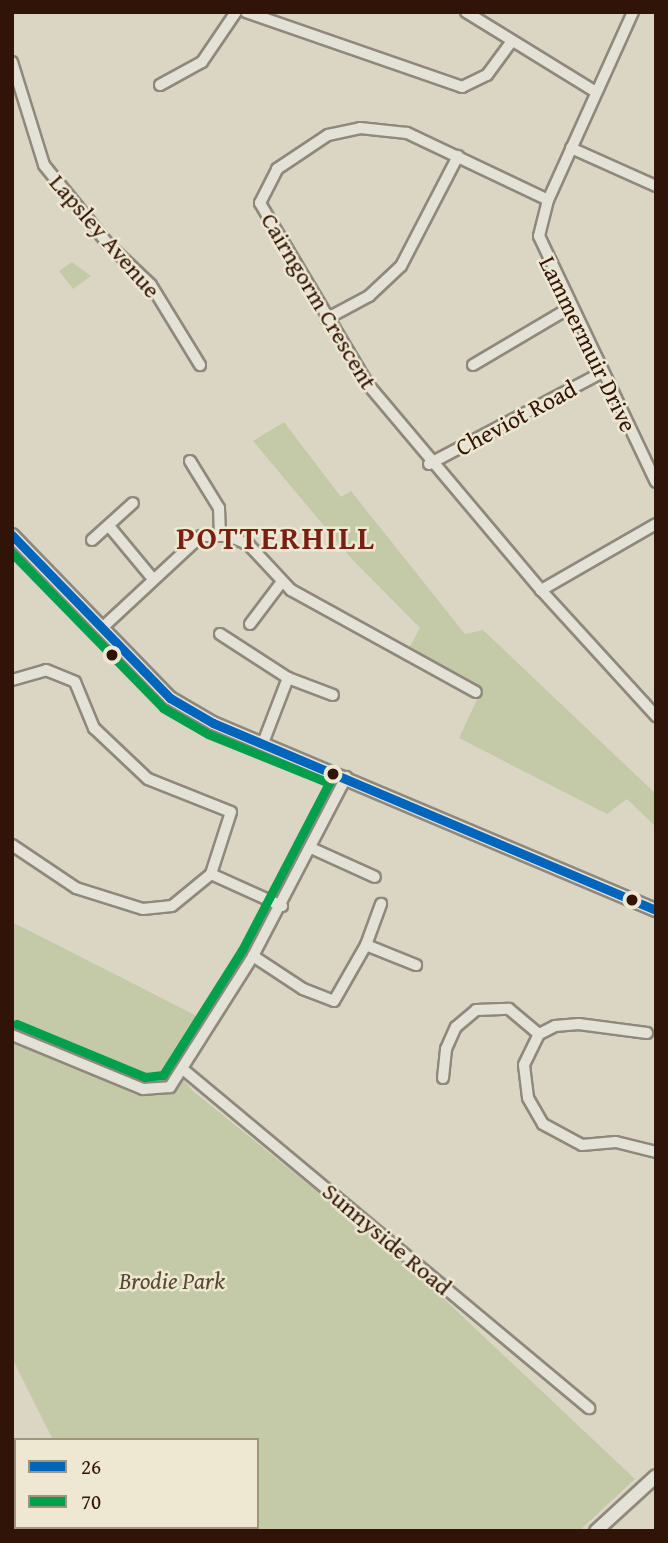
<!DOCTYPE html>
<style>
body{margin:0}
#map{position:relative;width:668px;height:1543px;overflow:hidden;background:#dbd6c3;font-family:"Gentium Book Plus",serif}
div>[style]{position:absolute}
.green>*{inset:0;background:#c4caa8}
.roads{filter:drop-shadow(2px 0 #8f887c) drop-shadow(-2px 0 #8f887c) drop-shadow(0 2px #8f887c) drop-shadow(0 -2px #8f887c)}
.minor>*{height:10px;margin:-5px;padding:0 5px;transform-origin:5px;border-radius:5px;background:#e4e1d7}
.tertiary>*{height:12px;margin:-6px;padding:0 6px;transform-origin:6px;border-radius:6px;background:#e4e1d7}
.bus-1>*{height:9px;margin:-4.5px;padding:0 4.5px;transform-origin:4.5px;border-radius:4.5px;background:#0065bd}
.bus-2>*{height:9px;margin:-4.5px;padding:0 4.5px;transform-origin:4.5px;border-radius:4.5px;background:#029f4d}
.dots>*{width:19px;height:19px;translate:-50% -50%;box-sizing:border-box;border:4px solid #eee8d2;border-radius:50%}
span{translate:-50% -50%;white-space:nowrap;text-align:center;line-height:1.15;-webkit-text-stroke:5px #eee8d2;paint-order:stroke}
.street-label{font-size:24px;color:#311408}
.park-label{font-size:24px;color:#574831;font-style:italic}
.district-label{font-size:32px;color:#7a1f14;font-weight:700;letter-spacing:2px}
.frame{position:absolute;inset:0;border:14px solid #311408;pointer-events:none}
.legend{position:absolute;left:14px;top:1438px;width:245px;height:91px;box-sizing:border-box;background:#eee8d2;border:2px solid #a29381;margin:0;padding:9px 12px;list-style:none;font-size:21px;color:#311408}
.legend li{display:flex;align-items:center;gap:14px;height:35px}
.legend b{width:35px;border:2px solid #a29381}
</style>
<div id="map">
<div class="green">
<div style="clip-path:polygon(72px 262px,91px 276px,73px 289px,59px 271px)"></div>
<div style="clip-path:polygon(284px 422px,341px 497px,351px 491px,465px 634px,483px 630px,656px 794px,656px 827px,627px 799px,607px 814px,459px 738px,481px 691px,409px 648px,420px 628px,350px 557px,253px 441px)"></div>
<div style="clip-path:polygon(12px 922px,199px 1017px,171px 1066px,193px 1091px,408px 1265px,635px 1479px,579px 1531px,103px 1531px,101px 1527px,257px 1527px,257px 1440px,53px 1440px,12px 1358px)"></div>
</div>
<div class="roads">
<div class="minor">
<div style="left:246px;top:12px;width:229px;rotate:19.1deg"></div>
<div style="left:462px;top:87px;width:28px;rotate:-26deg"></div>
<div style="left:487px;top:75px;width:42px;rotate:-53.7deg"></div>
<div style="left:466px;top:12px;width:153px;rotate:31.6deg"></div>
<div style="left:633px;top:12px;width:206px;rotate:114.3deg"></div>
<div style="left:548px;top:200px;width:37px;rotate:104deg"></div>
<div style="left:539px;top:236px;width:272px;rotate:64.6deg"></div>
<div style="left:12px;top:62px;width:108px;rotate:72.7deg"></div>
<div style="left:44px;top:165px;width:102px;rotate:51deg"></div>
<div style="left:108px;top:244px;width:59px;rotate:43.6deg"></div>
<div style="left:151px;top:285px;width:94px;rotate:58.5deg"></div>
<div style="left:160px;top:85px;width:48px;rotate:-28.7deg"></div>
<div style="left:202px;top:62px;width:60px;rotate:-55.8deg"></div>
<div style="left:571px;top:148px;width:93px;rotate:24.1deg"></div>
<div style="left:326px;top:319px;width:49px;rotate:-28.1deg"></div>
<div style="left:369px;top:296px;width:44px;rotate:-43.2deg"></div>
<div style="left:401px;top:266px;width:124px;rotate:-62.6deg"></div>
<div style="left:473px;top:365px;width:114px;rotate:-30.6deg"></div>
<div style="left:190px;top:461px;width:55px;rotate:58.3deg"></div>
<div style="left:219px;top:508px;width:28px;rotate:88deg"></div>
<div style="left:429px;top:464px;width:197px;rotate:-27.9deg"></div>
<div style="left:656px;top:524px;width:133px;rotate:150.1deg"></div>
<div style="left:541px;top:590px;width:171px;rotate:47.6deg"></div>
<div style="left:109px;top:526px;width:69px;rotate:50.3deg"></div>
<div style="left:92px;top:540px;width:55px;rotate:-42.1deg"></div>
<div style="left:541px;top:590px;width:267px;rotate:-130.1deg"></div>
<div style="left:369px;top:386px;width:213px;rotate:-120.8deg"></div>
<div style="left:260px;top:203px;width:38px;rotate:-63deg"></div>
<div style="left:277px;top:169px;width:61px;rotate:-33.7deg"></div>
<div style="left:328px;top:135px;width:33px;rotate:-12deg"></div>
<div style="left:360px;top:128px;width:47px;rotate:6.1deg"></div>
<div style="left:407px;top:133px;width:156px;rotate:25.4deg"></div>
<div style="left:250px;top:624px;width:51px;rotate:-52.9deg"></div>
<div style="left:102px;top:628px;width:135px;rotate:-42.9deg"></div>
<div style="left:201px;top:536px;width:28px"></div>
<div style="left:229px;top:536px;width:22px;rotate:24deg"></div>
<div style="left:249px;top:545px;width:62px;rotate:47deg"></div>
<div style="left:291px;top:590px;width:211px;rotate:28.9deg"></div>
<div style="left:220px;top:634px;width:81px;rotate:32.9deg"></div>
<div style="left:288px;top:678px;width:48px;rotate:20.7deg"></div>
<div style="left:12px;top:680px;width:35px;rotate:-16deg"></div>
<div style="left:46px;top:670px;width:31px;rotate:22deg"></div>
<div style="left:75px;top:682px;width:50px;rotate:67.6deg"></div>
<div style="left:94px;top:728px;width:74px;rotate:43.4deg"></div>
<div style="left:148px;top:779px;width:89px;rotate:21.7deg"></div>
<div style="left:231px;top:812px;width:65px;rotate:107.9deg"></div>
<div style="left:263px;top:743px;width:70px;rotate:-69deg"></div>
<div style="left:12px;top:845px;width:77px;rotate:33.9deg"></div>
<div style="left:76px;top:888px;width:70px;rotate:17.4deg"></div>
<div style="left:143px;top:909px;width:29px;rotate:-6deg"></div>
<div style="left:172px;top:906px;width:50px;rotate:-39.4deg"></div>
<div style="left:211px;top:874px;width:78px;rotate:24.3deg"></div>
<div style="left:311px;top:848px;width:70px;rotate:24.4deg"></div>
<div style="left:366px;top:945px;width:54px;rotate:21.8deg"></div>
<div style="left:253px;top:956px;width:60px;rotate:33.4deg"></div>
<div style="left:303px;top:989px;width:33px;rotate:21deg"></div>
<div style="left:334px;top:1001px;width:64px;rotate:-60.3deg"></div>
<div style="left:366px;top:945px;width:44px;rotate:-69.9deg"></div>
<div style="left:647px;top:1033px;width:69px;rotate:-172.5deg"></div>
<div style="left:579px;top:1024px;width:24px;rotate:175deg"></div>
<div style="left:555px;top:1026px;width:18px;rotate:153deg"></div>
<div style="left:539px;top:1034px;width:34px;rotate:116deg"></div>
<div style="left:524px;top:1065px;width:33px;rotate:83deg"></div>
<div style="left:528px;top:1098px;width:30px;rotate:60deg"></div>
<div style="left:543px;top:1124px;width:44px;rotate:28.3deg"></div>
<div style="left:582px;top:1145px;width:34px;rotate:-5deg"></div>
<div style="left:616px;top:1142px;width:41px;rotate:14deg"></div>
<div style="left:12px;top:1035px;width:142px;rotate:22.4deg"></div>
<div style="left:143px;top:1089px;width:27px;rotate:-4deg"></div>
<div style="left:170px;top:1087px;width:155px;rotate:-57.6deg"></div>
<div style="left:253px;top:956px;width:202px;rotate:-62.5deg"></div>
<div style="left:184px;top:1070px;width:528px;rotate:39.85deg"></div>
<div style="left:443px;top:1078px;width:29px;rotate:-84deg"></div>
<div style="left:446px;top:1049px;width:24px;rotate:-66deg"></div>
<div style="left:456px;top:1027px;width:26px;rotate:-40deg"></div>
<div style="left:476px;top:1010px;width:33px;rotate:-2deg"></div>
<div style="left:509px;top:1009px;width:39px;rotate:40deg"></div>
<div style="left:12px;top:1464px;width:6px;rotate:51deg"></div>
</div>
<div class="tertiary">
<div style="left:12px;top:535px;width:227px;rotate:45.9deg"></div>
<div style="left:170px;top:698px;width:50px;rotate:30.2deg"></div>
<div style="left:213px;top:723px;width:481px;rotate:22.9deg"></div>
<div style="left:596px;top:1531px;width:81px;rotate:-42.5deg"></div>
</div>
</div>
<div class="bus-1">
<div style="left:12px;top:535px;width:227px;rotate:45.9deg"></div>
<div style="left:170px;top:698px;width:50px;rotate:30.2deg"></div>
<div style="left:213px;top:723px;width:481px;rotate:22.9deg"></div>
</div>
<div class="bus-2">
<div style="left:12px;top:553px;width:216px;rotate:45.7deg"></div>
<div style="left:163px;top:708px;width:52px;rotate:30deg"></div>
<div style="left:208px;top:734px;width:131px;rotate:22deg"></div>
<div style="left:329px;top:783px;width:188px;rotate:117.5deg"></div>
<div style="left:242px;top:950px;width:148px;rotate:122.3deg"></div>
<div style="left:163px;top:1075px;width:18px;rotate:174deg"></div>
<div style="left:145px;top:1077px;width:139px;rotate:-157.5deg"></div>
</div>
<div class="dots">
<div style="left:112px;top:655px;background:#311408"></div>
<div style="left:333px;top:774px;background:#311408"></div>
<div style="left:632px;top:900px;background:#311408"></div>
</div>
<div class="street-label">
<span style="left:105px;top:236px;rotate:49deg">Lapsley Avenue</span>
<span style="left:319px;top:301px;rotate:59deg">Cairngorm Crescent</span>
<span style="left:588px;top:344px;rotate:64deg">Lammermuir Drive</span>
<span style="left:516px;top:418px;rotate:-28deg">Cheviot Road</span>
<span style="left:387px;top:1239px;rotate:40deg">Sunnyside Road</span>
</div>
<div class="park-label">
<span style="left:172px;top:1281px">Brodie Park</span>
</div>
<div class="district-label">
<span style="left:276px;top:538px">POTTERHILL</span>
</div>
<div class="frame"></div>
<ul class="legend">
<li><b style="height:9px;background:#0065bd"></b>26</li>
<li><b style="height:9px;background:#029f4d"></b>70</li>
</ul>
</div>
